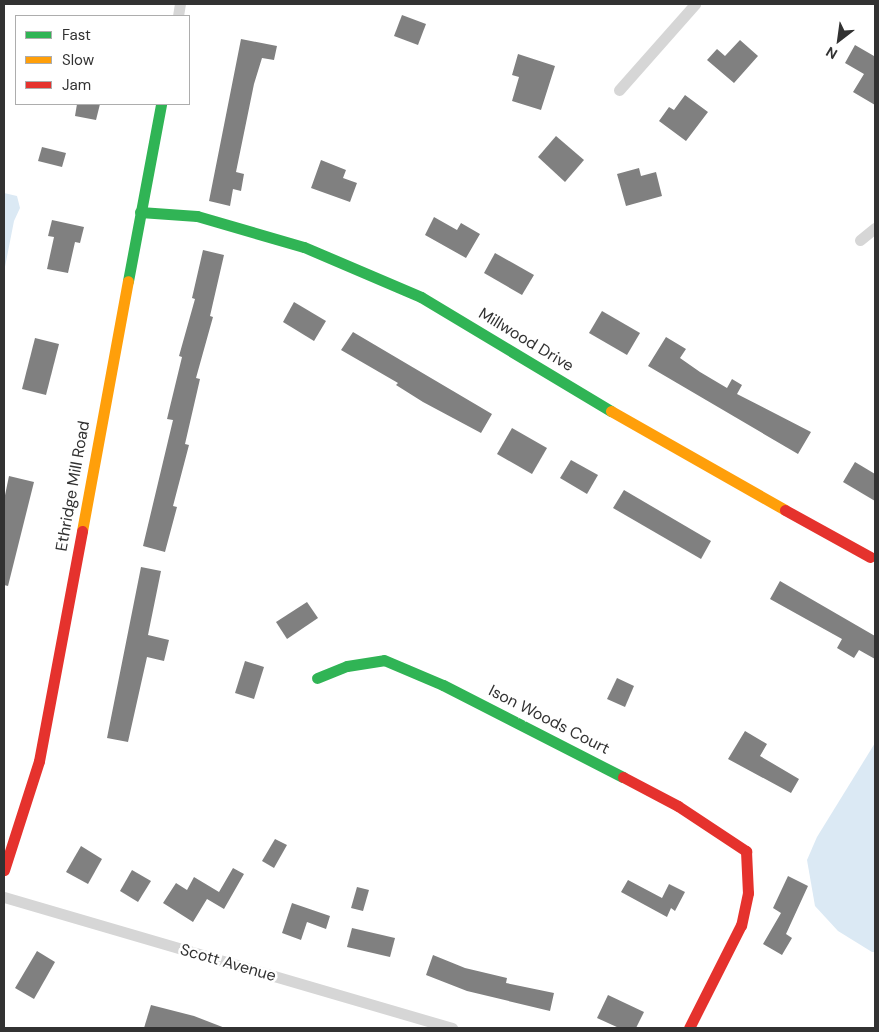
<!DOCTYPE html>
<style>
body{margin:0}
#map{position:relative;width:879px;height:1032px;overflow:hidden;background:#fff;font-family:"DM Sans",sans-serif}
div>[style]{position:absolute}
.water>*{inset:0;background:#dbe9f4}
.building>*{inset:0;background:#808080}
.street>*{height:11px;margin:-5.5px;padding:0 5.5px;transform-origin:5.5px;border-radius:5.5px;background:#d6d6d6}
.fast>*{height:11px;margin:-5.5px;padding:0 5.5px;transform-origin:5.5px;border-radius:5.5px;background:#30b455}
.slow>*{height:11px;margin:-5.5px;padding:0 5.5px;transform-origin:5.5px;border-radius:5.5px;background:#ff9f0a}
.jam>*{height:11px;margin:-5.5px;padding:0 5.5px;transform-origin:5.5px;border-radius:5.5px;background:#e5322d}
span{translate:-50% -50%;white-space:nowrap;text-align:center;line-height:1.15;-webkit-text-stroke:5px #fff;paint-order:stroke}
.street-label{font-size:16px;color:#323232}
.frame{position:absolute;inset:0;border:5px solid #323232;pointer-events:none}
.legend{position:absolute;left:15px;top:15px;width:175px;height:90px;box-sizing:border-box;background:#fff;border:1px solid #adadad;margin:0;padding:6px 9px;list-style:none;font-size:15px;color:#323232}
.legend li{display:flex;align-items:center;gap:10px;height:25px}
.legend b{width:25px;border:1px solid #adadad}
.north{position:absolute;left:814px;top:15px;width:50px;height:50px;-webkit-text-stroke:4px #fff;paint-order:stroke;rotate:210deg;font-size:14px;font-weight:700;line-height:20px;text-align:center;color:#323232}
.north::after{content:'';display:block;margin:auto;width:18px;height:22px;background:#323232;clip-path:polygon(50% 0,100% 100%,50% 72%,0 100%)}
</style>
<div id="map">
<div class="water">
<div style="clip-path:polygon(4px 193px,17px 196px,20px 208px,14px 221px,4px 272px)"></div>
<div style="clip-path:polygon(875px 743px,875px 952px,872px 952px,838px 931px,815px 906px,807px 860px,817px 837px)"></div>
</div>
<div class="building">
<div style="clip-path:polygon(402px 15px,426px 24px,418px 45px,394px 36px)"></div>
<div style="clip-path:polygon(241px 39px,277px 46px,274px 60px,262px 58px,254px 84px,236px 172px,244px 174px,241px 191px,233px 189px,230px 206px,209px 201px)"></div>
<div style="clip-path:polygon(740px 40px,758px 56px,734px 83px,707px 60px,717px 49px,725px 56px)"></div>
<div style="clip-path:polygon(855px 45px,874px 56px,875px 53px,875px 105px,853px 92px,864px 74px,845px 63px)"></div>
<div style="clip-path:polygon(518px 54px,555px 66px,541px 110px,512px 101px,519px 77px,512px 75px)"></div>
<div style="clip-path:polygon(685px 95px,708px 112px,686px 141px,659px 121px,669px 107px,674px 110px)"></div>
<div style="clip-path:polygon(77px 104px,100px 104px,96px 120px,75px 116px)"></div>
<div style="clip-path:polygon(556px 136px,584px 160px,565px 182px,538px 157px)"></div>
<div style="clip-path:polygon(42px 147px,66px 153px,62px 167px,38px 161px)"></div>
<div style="clip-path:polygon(321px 160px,346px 170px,343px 178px,357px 183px,350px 202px,311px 188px)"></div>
<div style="clip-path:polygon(639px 168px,641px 176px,656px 172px,662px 196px,626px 206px,617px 174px)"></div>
<div style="clip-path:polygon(434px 217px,457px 230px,461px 223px,480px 234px,466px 258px,425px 235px)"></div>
<div style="clip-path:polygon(52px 220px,84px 227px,80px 243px,75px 242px,68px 273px,47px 269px,54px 237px,48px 236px)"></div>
<div style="clip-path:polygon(203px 250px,224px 255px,210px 316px,213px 317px,196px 378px,200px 379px,185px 444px,189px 445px,173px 506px,177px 507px,165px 552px,143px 546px,173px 420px,167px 419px,182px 357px,179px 356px,195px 299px,192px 298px)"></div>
<div style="clip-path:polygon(495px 253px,534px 275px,522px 295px,484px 273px)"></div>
<div style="clip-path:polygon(294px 302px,326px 321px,314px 341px,283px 322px)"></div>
<div style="clip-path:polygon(602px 311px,640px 333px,627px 355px,589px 333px)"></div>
<div style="clip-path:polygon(353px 332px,492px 414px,481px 433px,423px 402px,396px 385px,398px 383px,341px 350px)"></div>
<div style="clip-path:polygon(666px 337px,686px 349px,680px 358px,700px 372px,727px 388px,732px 379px,742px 385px,737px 394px,811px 432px,798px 454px,648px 366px)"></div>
<div style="clip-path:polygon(35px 338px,59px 344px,46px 395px,22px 389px)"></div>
<div style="clip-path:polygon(512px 428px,547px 448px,532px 474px,497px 454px)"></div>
<div style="clip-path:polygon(571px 460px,598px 475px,587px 494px,560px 478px)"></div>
<div style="clip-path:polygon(855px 462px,875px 474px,875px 501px,843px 482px)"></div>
<div style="clip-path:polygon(9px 476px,34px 482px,8px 586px,4px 585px,4px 500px)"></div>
<div style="clip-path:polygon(624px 490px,711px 541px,701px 559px,613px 508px)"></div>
<div style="clip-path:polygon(141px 567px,161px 571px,148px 635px,169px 640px,164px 661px,147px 657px,128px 742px,107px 738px)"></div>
<div style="clip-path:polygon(780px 581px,875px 636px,875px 659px,859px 650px,854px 658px,837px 648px,842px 639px,770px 599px)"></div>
<div style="clip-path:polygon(307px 602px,318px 618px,287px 639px,276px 622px)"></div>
<div style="clip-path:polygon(245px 661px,264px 667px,254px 699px,235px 693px)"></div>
<div style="clip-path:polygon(617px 678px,634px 686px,625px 707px,607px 699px)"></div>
<div style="clip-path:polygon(745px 731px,767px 744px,760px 756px,799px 779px,791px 793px,728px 759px)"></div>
<div style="clip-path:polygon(275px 839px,287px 845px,274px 868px,262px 861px)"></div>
<div style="clip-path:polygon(81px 846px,102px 859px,88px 884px,66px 872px)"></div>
<div style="clip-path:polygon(233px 868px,244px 874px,224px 909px,207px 899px,193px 922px,163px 903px,176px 883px,187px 890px,194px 877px,219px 892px)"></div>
<div style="clip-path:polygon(132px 870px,151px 881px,138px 902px,120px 891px)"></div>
<div style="clip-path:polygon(788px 876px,808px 886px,786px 934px,792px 938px,782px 955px,763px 944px,781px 913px,773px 908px)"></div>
<div style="clip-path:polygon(628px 880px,662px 898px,669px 884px,685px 892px,675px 911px,671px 908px,667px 917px,621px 892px)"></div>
<div style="clip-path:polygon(357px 887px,369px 890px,363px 911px,351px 908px)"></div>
<div style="clip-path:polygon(292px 903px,330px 916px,326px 929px,307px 922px,301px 940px,282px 933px)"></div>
<div style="clip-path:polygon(352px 928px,395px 938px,390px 957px,347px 947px)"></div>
<div style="clip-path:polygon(37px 951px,55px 962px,34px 999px,15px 988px)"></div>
<div style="clip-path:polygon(433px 955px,465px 968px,507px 978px,506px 983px,554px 993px,550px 1011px,467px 991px,426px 975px)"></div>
<div style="clip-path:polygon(608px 995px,644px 1012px,636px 1028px,619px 1028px,597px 1018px)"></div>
<div style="clip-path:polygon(151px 1005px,194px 1016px,225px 1028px,144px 1028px)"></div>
</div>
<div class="street">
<div style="left:178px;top:16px;width:12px;rotate:-81deg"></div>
<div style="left:619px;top:90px;width:115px;rotate:-48.5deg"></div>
<div style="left:860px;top:240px;width:19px;rotate:-39deg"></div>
<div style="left:4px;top:897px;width:467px;rotate:16.3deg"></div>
</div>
<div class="fast">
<div style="left:140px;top:212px;width:57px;rotate:4deg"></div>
<div style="left:197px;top:216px;width:111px;rotate:16.2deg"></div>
<div style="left:304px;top:247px;width:127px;rotate:23.1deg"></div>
<div style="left:421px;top:297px;width:222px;rotate:31deg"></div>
<div style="left:128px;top:281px;width:180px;rotate:-79.4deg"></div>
<div style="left:317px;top:678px;width:32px;rotate:-22deg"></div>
<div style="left:347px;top:666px;width:37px;rotate:-9deg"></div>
<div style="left:384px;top:660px;width:64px;rotate:23deg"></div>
<div style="left:443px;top:685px;width:202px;rotate:27.1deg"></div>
</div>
<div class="slow">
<div style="left:611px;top:411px;width:200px;rotate:29.6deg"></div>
<div style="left:82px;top:531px;width:254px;rotate:-79.6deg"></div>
</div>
<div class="jam">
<div style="left:785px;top:510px;width:97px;rotate:28.9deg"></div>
<div style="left:623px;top:777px;width:62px;rotate:27.8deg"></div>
<div style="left:678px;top:806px;width:82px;rotate:33.5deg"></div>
<div style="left:746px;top:851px;width:42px;rotate:87.3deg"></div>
<div style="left:748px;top:893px;width:33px;rotate:102deg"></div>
<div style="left:741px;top:925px;width:115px;rotate:116.8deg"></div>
<div style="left:4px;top:870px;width:114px;rotate:-72.2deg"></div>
<div style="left:39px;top:761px;width:234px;rotate:-79.4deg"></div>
</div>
<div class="street-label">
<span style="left:526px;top:340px;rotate:31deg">Millwood Drive</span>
<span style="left:73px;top:486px;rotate:-80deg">Ethridge Mill Road</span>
<span style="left:549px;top:720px;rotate:27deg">Ison Woods Court</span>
<span style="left:228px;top:963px;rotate:16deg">Scott Avenue</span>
</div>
<div class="frame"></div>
<ul class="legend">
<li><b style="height:6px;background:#30b455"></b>Fast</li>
<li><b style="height:6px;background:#ff9f0a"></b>Slow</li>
<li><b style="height:6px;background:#e5322d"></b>Jam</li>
</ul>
<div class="north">N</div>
</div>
